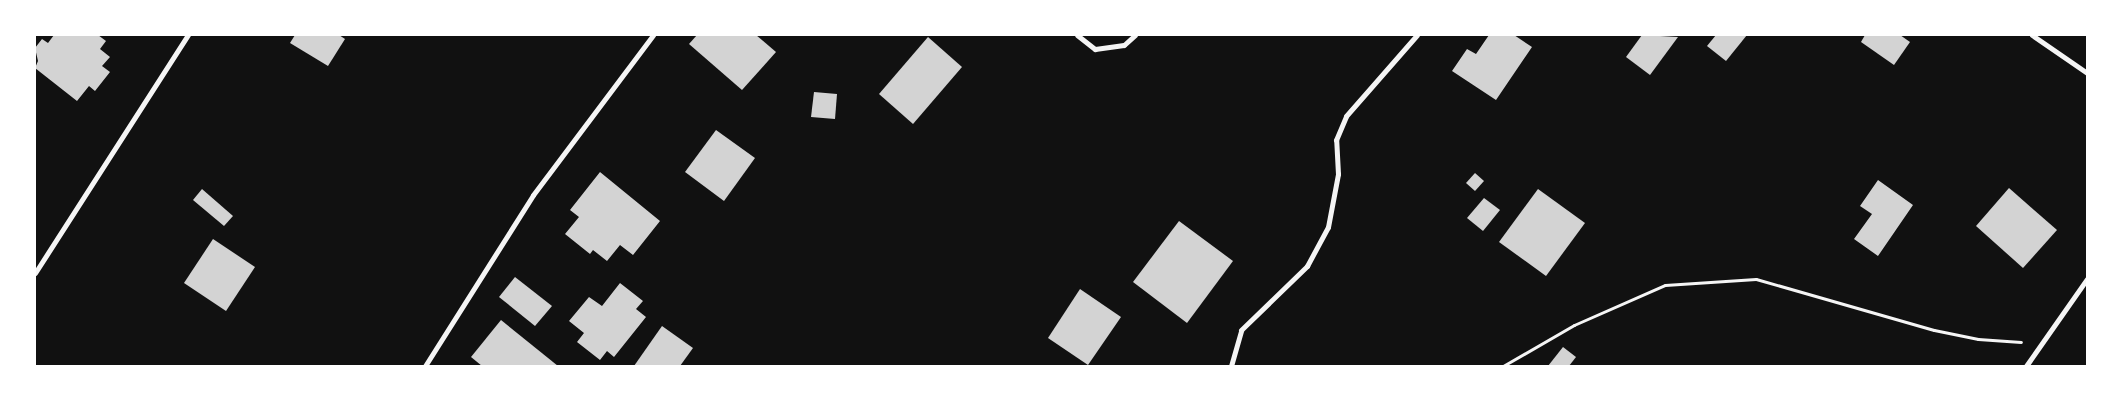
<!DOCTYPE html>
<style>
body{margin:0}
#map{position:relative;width:2122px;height:401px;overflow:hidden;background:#111;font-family:Overpass,sans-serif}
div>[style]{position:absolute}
.building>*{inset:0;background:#d3d3d3}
.path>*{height:3px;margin:-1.5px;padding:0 1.5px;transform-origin:1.5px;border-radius:1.5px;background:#f5f5f5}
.minor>*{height:5px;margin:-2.5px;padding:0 2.5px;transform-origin:2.5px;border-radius:2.5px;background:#f5f5f5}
span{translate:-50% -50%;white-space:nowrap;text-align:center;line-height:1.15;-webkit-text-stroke:4px #fff;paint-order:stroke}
.frame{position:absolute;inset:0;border:36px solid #fff;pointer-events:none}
</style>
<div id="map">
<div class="building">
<div style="clip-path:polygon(54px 35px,98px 35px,106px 41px,100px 49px,110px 57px,102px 66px,110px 72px,95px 91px,89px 86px,77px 101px,35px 68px,38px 61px,35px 48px,42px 39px,48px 43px)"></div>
<div style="clip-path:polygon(295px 35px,339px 35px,345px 39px,328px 66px,290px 43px)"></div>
<div style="clip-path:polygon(697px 35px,756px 35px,776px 52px,742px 90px,689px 44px)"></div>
<div style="clip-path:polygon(1489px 35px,1514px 35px,1532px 47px,1496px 100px,1452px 71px,1467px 49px,1476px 54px)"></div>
<div style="clip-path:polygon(1642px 35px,1678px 37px,1650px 75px,1626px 57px)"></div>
<div style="clip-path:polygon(1716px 35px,1747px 35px,1726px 61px,1707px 46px)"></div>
<div style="clip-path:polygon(1865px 35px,1900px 35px,1910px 42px,1894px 65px,1861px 42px)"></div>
<div style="clip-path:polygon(928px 37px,962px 67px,913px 124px,879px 94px)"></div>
<div style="clip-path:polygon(814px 92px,837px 94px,835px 119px,811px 117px)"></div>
<div style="clip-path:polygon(716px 130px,755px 158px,724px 201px,685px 172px)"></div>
<div style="clip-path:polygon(600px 172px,660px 221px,633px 255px,620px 245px,607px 261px,593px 250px,590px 254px,565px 234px,579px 217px,570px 210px)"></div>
<div style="clip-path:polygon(1475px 173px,1484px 181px,1475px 191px,1466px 183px)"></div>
<div style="clip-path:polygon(1878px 180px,1913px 205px,1878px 256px,1854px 239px,1872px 214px,1860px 206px)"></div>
<div style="clip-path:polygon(2009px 188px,2057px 230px,2023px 268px,1976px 226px)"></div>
<div style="clip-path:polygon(202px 189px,233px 216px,224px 226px,193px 200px)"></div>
<div style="clip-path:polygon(1538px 189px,1585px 223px,1546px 276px,1499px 242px)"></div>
<div style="clip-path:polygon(1484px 198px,1500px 210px,1483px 231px,1467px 218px)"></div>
<div style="clip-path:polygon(1179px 221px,1233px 261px,1187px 323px,1133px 282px)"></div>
<div style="clip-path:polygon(213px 239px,255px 267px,226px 311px,184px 283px)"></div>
<div style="clip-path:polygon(515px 277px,552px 306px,535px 326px,499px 297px)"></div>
<div style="clip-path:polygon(620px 283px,643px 301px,636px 309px,646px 317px,614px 357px,607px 351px,600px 360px,577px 342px,584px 333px,569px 321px,589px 297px,602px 306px)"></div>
<div style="clip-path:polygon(1080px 289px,1121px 317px,1088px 365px,1048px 338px)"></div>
<div style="clip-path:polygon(501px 320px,558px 366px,482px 366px,471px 357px)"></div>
<div style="clip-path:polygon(662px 326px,693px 348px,680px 366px,634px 366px)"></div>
<div style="clip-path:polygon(1563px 347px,1576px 357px,1569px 366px,1548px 366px)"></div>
</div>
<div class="path">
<div style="left:1503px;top:366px;width:82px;rotate:-30deg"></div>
<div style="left:1574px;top:325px;width:99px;rotate:-23.7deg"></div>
<div style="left:1665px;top:285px;width:91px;rotate:-3.8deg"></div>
<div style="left:1756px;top:279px;width:185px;rotate:16deg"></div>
<div style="left:1934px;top:330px;width:45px;rotate:11.6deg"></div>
<div style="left:1978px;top:339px;width:43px;rotate:4deg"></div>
</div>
<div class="minor">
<div style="left:1077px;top:35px;width:23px;rotate:38deg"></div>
<div style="left:1095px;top:49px;width:29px;rotate:-8deg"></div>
<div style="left:1124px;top:45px;width:15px;rotate:-42deg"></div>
<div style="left:2032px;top:35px;width:67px;rotate:34.6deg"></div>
<div style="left:35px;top:273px;width:283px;rotate:-57.3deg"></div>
<div style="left:425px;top:366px;width:202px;rotate:-57.7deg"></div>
<div style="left:533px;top:195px;width:200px;rotate:-53.1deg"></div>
<div style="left:1231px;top:366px;width:37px;rotate:-74deg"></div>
<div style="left:1241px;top:330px;width:92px;rotate:-44.1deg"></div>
<div style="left:1307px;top:266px;width:44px;rotate:-61.7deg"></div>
<div style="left:1328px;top:227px;width:54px;rotate:-79.3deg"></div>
<div style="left:1338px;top:174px;width:34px;rotate:-93deg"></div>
<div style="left:1336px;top:140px;width:26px;rotate:-67deg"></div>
<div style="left:1346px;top:116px;width:108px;rotate:-48.8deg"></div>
<div style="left:2026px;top:366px;width:106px;rotate:-55deg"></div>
</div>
<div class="frame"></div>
</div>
